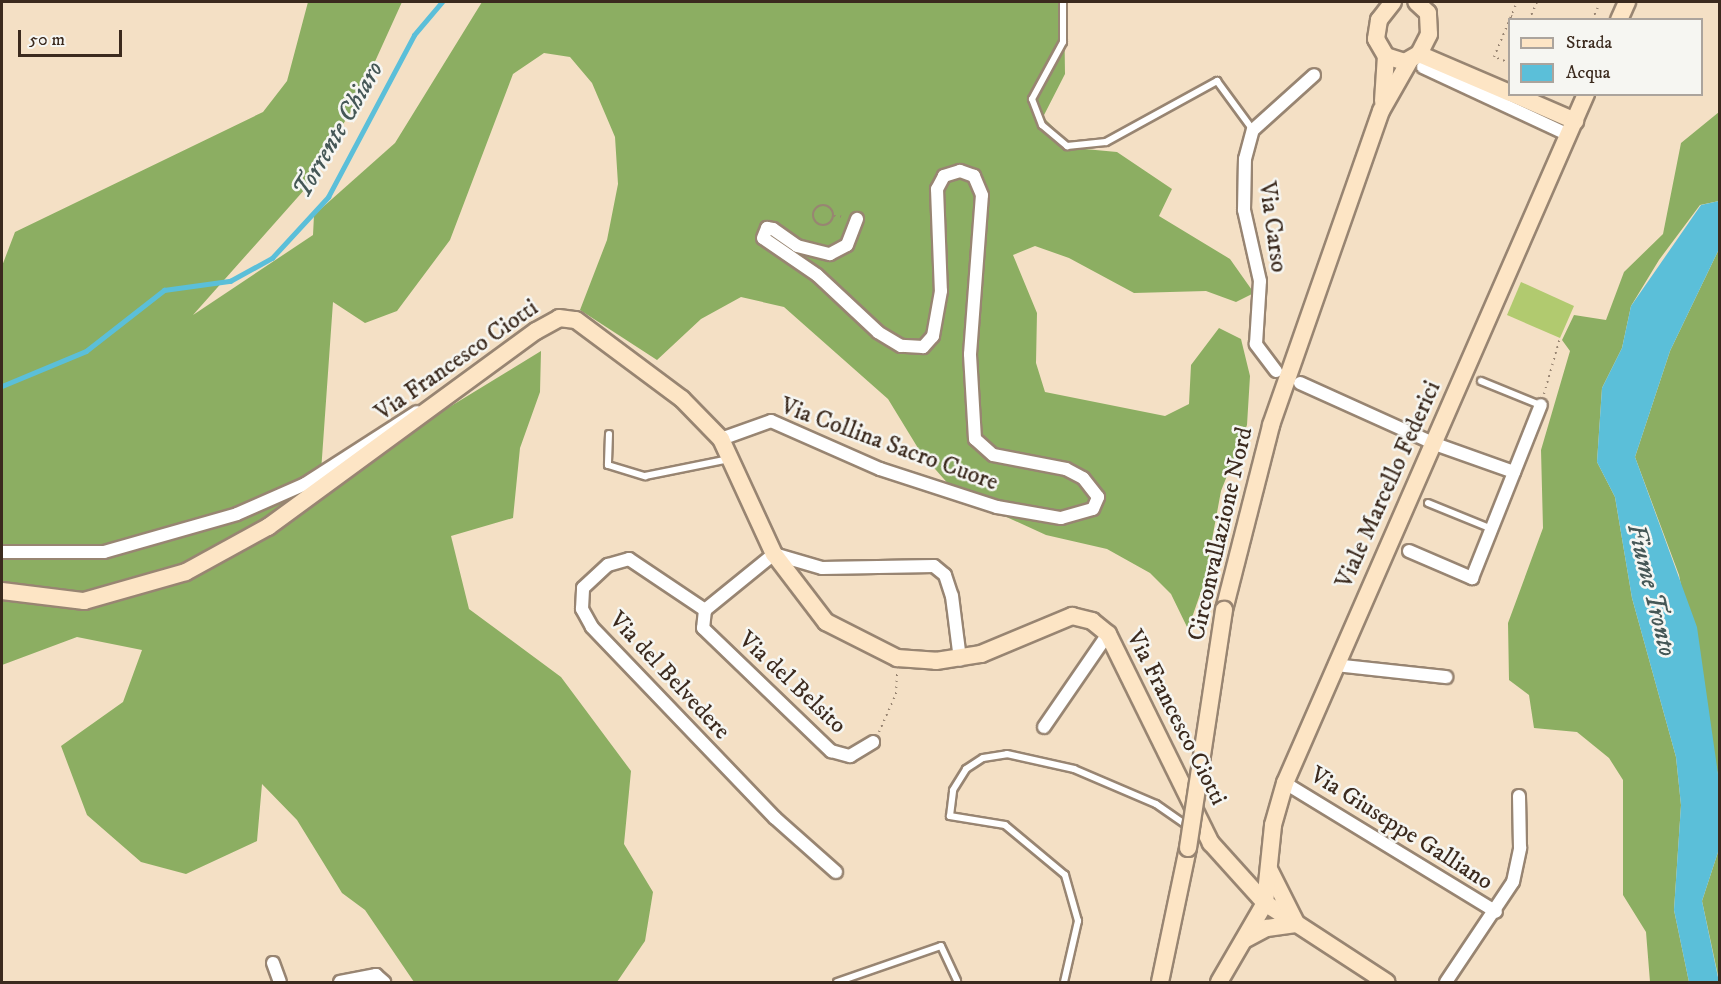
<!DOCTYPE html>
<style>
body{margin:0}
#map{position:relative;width:1721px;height:984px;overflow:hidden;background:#f4e0c5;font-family:"IM FELL DW Pica",serif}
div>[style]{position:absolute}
.green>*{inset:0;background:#b1ca6f}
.forest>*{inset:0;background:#8cae62}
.water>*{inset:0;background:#5bbfd9}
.stream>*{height:4.5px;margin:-2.25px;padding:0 2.25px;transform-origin:2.25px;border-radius:2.25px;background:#5bbfd9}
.path>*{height:2px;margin-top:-1px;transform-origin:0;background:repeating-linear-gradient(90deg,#988572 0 1.5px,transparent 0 6px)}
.path>.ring{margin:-1px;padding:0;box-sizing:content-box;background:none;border:2px solid #988572;border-radius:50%}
.roads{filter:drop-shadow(2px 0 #988572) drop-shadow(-2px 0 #988572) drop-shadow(0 2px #988572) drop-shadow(0 -2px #988572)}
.lane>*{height:6px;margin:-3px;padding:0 3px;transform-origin:3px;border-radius:3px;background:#fff}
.street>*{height:12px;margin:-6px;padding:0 6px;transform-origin:6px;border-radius:6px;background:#fff}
.secondary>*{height:16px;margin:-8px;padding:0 8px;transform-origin:8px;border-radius:8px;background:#fde5c5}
.bridges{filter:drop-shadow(2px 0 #988572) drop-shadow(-2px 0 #988572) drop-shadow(0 2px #988572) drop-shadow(0 -2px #988572)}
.secondary-bridge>*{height:16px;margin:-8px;padding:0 8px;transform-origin:8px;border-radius:8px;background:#fde5c5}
span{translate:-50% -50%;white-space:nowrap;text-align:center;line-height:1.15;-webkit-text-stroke:5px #f6f6f2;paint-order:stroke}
.street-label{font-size:24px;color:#3b2a1e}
.water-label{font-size:26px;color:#455756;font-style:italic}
.frame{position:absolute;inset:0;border:3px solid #3b2a1e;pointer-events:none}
.legend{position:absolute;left:1508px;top:18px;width:195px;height:78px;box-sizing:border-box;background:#f6f6f2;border:2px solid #aba49d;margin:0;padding:8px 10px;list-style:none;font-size:18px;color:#3b2a1e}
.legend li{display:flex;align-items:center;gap:12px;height:30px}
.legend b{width:30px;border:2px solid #aba49d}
.scale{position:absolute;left:18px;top:30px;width:104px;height:27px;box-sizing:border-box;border:3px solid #3b2a1e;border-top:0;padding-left:8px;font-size:18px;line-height:21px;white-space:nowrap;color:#3b2a1e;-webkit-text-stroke:4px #f6f6f2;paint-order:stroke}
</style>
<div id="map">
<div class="green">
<div style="clip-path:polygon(1521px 282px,1574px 306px,1560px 338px,1507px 315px)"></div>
</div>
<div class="forest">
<div style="clip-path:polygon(308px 2px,402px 2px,358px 99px,305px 189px,193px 315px,313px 235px,314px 215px,395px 143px,482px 2px,1064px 2px,1065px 74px,1043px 117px,1074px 148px,1117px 152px,1172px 189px,1159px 216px,1230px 259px,1254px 293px,1236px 302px,1206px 291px,1134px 293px,1069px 258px,1035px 246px,1013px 255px,1037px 313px,1036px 363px,1045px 392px,1165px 416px,1189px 404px,1191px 365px,1219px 328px,1241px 339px,1250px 376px,1247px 425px,1221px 491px,1204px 583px,1188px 629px,1171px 594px,1150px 573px,1107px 549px,1046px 535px,958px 495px,921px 453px,888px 399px,784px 307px,741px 297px,701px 319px,657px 360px,580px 310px,607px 240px,618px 184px,615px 137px,592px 83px,570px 57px,544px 53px,513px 74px,450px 240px,397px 311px,365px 323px,333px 302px,320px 486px,541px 351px,540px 392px,520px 448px,513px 518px,451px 536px,469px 609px,561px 677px,631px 771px,624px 844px,653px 892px,645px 941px,617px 982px,414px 982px,365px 910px,342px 893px,297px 820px,262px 784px,257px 841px,186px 874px,141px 862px,87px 815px,61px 746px,123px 702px,142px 650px,77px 637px,2px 665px,2px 266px,15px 232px,263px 112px,287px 81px)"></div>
<div style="clip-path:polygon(1719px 112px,1719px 201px,1700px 205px,1659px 260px,1631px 306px,1622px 348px,1602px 388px,1597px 462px,1615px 497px,1632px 598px,1676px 757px,1681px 805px,1674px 910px,1689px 982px,1650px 982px,1646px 932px,1623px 895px,1623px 780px,1609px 758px,1577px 732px,1534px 728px,1529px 695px,1509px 680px,1508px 623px,1543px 528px,1541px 450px,1570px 351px,1562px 340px,1574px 315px,1606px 320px,1624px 272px,1663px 234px,1681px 143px)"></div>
<div style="clip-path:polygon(1719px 249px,1719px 781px,1679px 575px,1635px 457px,1670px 351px)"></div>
<div style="clip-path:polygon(1719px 849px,1719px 980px,1702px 901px)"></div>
</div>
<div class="water">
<div style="clip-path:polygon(1719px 201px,1719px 249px,1670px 351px,1635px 457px,1697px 627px,1719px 781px,1719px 849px,1702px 901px,1719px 982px,1689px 982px,1674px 910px,1681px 805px,1676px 757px,1632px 598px,1615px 497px,1597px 462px,1602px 388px,1622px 348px,1631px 306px,1701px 205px)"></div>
</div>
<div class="stream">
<div style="left:2px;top:386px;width:91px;rotate:-22.6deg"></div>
<div style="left:86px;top:351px;width:99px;rotate:-38deg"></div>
<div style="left:164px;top:290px;width:67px;rotate:-7.8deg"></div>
<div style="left:230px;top:281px;width:48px;rotate:-28.7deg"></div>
<div style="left:272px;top:258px;width:83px;rotate:-47.4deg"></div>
<div style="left:328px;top:197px;width:183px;rotate:-62deg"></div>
<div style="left:414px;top:35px;width:43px;rotate:-49.7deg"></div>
</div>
<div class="path">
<div style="left:1511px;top:16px;width:9px;rotate:27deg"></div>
<div style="left:1529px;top:20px;width:20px;rotate:-66deg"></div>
<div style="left:1592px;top:20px;width:14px;rotate:-65deg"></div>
<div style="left:1510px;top:63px;width:17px;rotate:-159deg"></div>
<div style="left:1494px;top:57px;width:60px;rotate:-67.3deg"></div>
<div class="ring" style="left:813px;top:205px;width:18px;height:18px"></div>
<div style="left:834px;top:216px;width:11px;rotate:5deg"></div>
<div style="left:1544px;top:394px;width:58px;rotate:-74.1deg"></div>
<div style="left:879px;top:732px;width:42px;rotate:-65.9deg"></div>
<div style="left:896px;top:694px;width:22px;rotate:-87deg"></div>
</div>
<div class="roads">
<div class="lane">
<div style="left:1063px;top:2px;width:40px;rotate:90deg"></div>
<div style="left:1063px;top:42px;width:65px;rotate:118.5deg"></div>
<div style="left:1032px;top:99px;width:28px;rotate:69deg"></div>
<div style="left:1042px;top:125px;width:33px;rotate:40deg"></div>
<div style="left:1067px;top:146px;width:39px;rotate:-6deg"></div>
<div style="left:1106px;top:142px;width:127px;rotate:-28.8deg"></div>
<div style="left:1217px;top:81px;width:61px;rotate:53.7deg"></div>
<div style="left:1481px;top:381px;width:64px;rotate:22.1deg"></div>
<div style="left:609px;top:434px;width:31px;rotate:92deg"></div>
<div style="left:608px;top:465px;width:39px;rotate:17deg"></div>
<div style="left:645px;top:476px;width:86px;rotate:-11.4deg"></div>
<div style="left:1428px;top:503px;width:69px;rotate:22.1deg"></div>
<div style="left:837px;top:982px;width:110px;rotate:-19.1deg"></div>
<div style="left:941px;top:946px;width:38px;rotate:65deg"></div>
<div style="left:1064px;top:982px;width:63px;rotate:-77.1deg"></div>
<div style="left:1078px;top:921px;width:48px;rotate:-105.8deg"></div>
<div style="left:1065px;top:875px;width:78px;rotate:-140.2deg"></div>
<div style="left:1005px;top:825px;width:56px;rotate:-170.7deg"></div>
<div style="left:950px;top:816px;width:26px;rotate:-83deg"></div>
<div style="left:953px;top:790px;width:25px;rotate:-58deg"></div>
<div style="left:966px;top:769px;width:20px;rotate:-33deg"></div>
<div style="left:983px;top:758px;width:24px;rotate:-9deg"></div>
<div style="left:1007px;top:754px;width:69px;rotate:12.6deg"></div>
<div style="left:1074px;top:769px;width:89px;rotate:23.1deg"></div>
<div style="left:1156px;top:804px;width:40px;rotate:34.9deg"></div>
</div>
<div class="street">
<div style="left:1423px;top:67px;width:161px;rotate:25deg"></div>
<div style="left:1276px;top:371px;width:34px;rotate:-127deg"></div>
<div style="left:1256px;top:344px;width:63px;rotate:-86.4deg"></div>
<div style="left:1260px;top:281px;width:73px;rotate:-102.7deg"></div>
<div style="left:1244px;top:210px;width:51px;rotate:-88.9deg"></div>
<div style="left:1245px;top:159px;width:30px;rotate:-75deg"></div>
<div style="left:1253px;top:130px;width:82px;rotate:-42deg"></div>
<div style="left:1300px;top:383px;width:148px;rotate:24.3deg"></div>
<div style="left:1435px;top:444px;width:84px;rotate:19.5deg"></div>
<div style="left:721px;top:439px;width:53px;rotate:-19.8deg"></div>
<div style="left:771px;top:421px;width:119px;rotate:23.8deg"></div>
<div style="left:880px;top:469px;width:123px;rotate:18deg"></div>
<div style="left:997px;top:507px;width:65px;rotate:9.8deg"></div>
<div style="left:1061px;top:518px;width:33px;rotate:-16deg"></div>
<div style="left:1093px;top:509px;width:13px;rotate:-67deg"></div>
<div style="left:1098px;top:497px;width:24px;rotate:-128deg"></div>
<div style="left:1083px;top:478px;width:19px;rotate:-152deg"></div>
<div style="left:1066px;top:469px;width:74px;rotate:-169.1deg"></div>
<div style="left:993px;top:455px;width:24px;rotate:-138deg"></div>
<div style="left:975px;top:439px;width:85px;rotate:-93.4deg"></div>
<div style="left:970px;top:354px;width:159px;rotate:-85.7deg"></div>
<div style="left:982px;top:195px;width:21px;rotate:-113deg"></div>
<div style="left:974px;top:176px;width:15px;rotate:-160deg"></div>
<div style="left:960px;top:171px;width:17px;rotate:163deg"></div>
<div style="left:944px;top:176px;width:15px;rotate:118deg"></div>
<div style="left:937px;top:189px;width:102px;rotate:87.8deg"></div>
<div style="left:941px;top:291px;width:46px;rotate:100.1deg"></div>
<div style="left:933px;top:336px;width:15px;rotate:132deg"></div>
<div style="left:923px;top:347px;width:22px;rotate:-177deg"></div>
<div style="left:901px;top:346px;width:27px;rotate:-149deg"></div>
<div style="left:878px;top:332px;width:83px;rotate:-136.9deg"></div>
<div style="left:817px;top:275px;width:65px;rotate:-145.6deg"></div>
<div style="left:763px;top:238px;width:11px;rotate:-68deg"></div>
<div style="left:767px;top:228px;width:6px;rotate:9deg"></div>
<div style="left:773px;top:229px;width:29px;rotate:35deg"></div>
<div style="left:797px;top:246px;width:34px;rotate:14deg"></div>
<div style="left:830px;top:254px;width:19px;rotate:-28deg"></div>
<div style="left:847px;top:245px;width:28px;rotate:-69deg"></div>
<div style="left:1409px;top:551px;width:69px;rotate:23.2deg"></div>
<div style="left:1472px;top:578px;width:186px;rotate:-68.3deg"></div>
<div style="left:2px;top:552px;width:102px"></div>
<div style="left:104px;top:552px;width:138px;rotate:-15.9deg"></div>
<div style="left:237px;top:514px;width:74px;rotate:-23.8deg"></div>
<div style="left:305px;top:484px;width:133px;rotate:-32.7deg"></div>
<div style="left:705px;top:610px;width:18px;rotate:96deg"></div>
<div style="left:703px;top:628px;width:178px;rotate:43.9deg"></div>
<div style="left:831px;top:751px;width:20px;rotate:15deg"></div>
<div style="left:850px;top:756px;width:27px;rotate:-31deg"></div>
<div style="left:1335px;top:665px;width:112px;rotate:6.2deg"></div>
<div style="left:1044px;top:727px;width:113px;rotate:-55.5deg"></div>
<div style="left:1285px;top:783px;width:247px;rotate:31.4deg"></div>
<div style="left:836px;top:872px;width:81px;rotate:-138.5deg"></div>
<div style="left:775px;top:818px;width:265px;rotate:-133.8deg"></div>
<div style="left:592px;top:627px;width:21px;rotate:-119deg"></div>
<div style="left:582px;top:609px;width:21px;rotate:-87deg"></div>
<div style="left:583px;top:588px;width:34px;rotate:-43deg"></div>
<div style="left:608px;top:565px;width:22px;rotate:-16deg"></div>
<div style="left:629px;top:559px;width:92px;rotate:33.9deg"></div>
<div style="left:705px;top:610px;width:89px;rotate:-39.1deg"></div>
<div style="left:774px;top:554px;width:50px;rotate:16.3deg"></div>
<div style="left:822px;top:568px;width:112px;rotate:-1deg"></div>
<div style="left:934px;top:566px;width:14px;rotate:39deg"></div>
<div style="left:945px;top:575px;width:22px;rotate:72deg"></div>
<div style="left:952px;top:596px;width:64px;rotate:82.8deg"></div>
<div style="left:273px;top:963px;width:20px;rotate:70deg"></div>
<div style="left:340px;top:982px;width:37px;rotate:-11deg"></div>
<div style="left:376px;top:975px;width:11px;rotate:41deg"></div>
<div style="left:1446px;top:982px;width:120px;rotate:-56.2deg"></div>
<div style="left:1513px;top:882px;width:35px;rotate:-78deg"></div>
<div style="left:1520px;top:848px;width:52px;rotate:-91.1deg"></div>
</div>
<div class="secondary">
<div style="left:1393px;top:2px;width:23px;rotate:128deg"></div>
<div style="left:1379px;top:20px;width:19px;rotate:99deg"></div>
<div style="left:1376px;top:39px;width:20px;rotate:60deg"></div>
<div style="left:1386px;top:56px;width:20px;rotate:18deg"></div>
<div style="left:1405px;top:62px;width:16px;rotate:-30deg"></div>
<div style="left:1419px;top:54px;width:22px;rotate:-63deg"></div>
<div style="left:1429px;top:34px;width:21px;rotate:-93deg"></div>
<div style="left:1428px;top:13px;width:16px;rotate:-137deg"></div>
<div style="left:1619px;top:20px;width:20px;rotate:-66deg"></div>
<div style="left:1419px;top:54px;width:99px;rotate:23.2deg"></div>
<div style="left:1513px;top:94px;width:68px;rotate:23.5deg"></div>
<div style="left:1383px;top:101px;width:45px;rotate:-86.2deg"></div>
<div style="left:2px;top:591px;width:83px;rotate:7deg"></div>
<div style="left:84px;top:601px;width:106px;rotate:-15.9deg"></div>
<div style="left:186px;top:572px;width:94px;rotate:-28.8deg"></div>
<div style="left:268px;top:527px;width:332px;rotate:-36.2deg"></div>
<div style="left:536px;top:331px;width:26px;rotate:-29deg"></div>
<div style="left:559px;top:318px;width:17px;rotate:7deg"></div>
<div style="left:576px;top:320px;width:132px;rotate:36.7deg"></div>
<div style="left:682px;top:399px;width:56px;rotate:45.7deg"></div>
<div style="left:721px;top:439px;width:127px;rotate:65.3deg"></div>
<div style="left:774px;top:554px;width:86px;rotate:52.6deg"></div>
<div style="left:826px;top:622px;width:80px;rotate:26.9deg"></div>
<div style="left:897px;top:658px;width:39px;rotate:4deg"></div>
<div style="left:936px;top:661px;width:46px;rotate:-8.8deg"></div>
<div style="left:981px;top:654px;width:99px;rotate:-22.7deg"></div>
<div style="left:1072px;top:616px;width:21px;rotate:14deg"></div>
<div style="left:1092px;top:621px;width:21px;rotate:39deg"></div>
<div style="left:1108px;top:634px;width:233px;rotate:63.8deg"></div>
<div style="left:1211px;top:843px;width:81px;rotate:48deg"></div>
<div style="left:1265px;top:903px;width:145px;rotate:33.1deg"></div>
<div style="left:1224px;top:610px;width:191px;rotate:-75.7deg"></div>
<div style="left:1271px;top:425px;width:333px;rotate:-70.7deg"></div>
<div style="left:1381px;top:111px;width:59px;rotate:-60.4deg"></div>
<div style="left:1269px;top:869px;width:60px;rotate:63.4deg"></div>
<div style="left:1244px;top:940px;width:26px;rotate:-28deg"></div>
<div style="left:1267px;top:928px;width:29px;rotate:-8deg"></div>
<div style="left:1160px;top:982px;width:137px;rotate:-78.2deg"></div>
<div style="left:1219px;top:982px;width:91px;rotate:-59.8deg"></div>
<div style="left:1265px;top:903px;width:78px;rotate:-84.1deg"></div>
<div style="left:1273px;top:825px;width:44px;rotate:-74.1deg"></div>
<div style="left:1285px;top:783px;width:752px;rotate:-66.4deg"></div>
</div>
</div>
<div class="bridges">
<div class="secondary-bridge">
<div style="left:1188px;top:848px;width:241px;rotate:-81.4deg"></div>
</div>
</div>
<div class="street-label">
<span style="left:1272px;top:227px;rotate:82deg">Via Carso</span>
<span style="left:457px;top:361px;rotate:-35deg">Via Francesco Ciotti</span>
<span style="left:889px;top:445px;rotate:20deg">Via Collina Sacro Cuore</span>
<span style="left:1389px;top:485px;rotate:-66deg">Viale Marcello Federici</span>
<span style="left:1221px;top:534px;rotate:-77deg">Circonvallazione Nord</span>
<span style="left:669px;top:676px;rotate:47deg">Via del Belvedere</span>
<span style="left:792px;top:683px;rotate:43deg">Via del Belsito</span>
<span style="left:1176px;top:718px;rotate:63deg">Via Francesco Ciotti</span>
<span style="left:1401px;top:829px;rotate:32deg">Via Giuseppe Galliano</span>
</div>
<div class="water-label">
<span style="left:339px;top:130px;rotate:-60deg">Torrente Chiaro</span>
<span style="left:1651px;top:590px;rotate:76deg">Fiume Tronto</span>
</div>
<div class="frame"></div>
<ul class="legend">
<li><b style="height:8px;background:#fde5c5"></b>Strada</li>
<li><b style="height:16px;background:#5bbfd9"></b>Acqua</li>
</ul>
<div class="scale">50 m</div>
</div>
